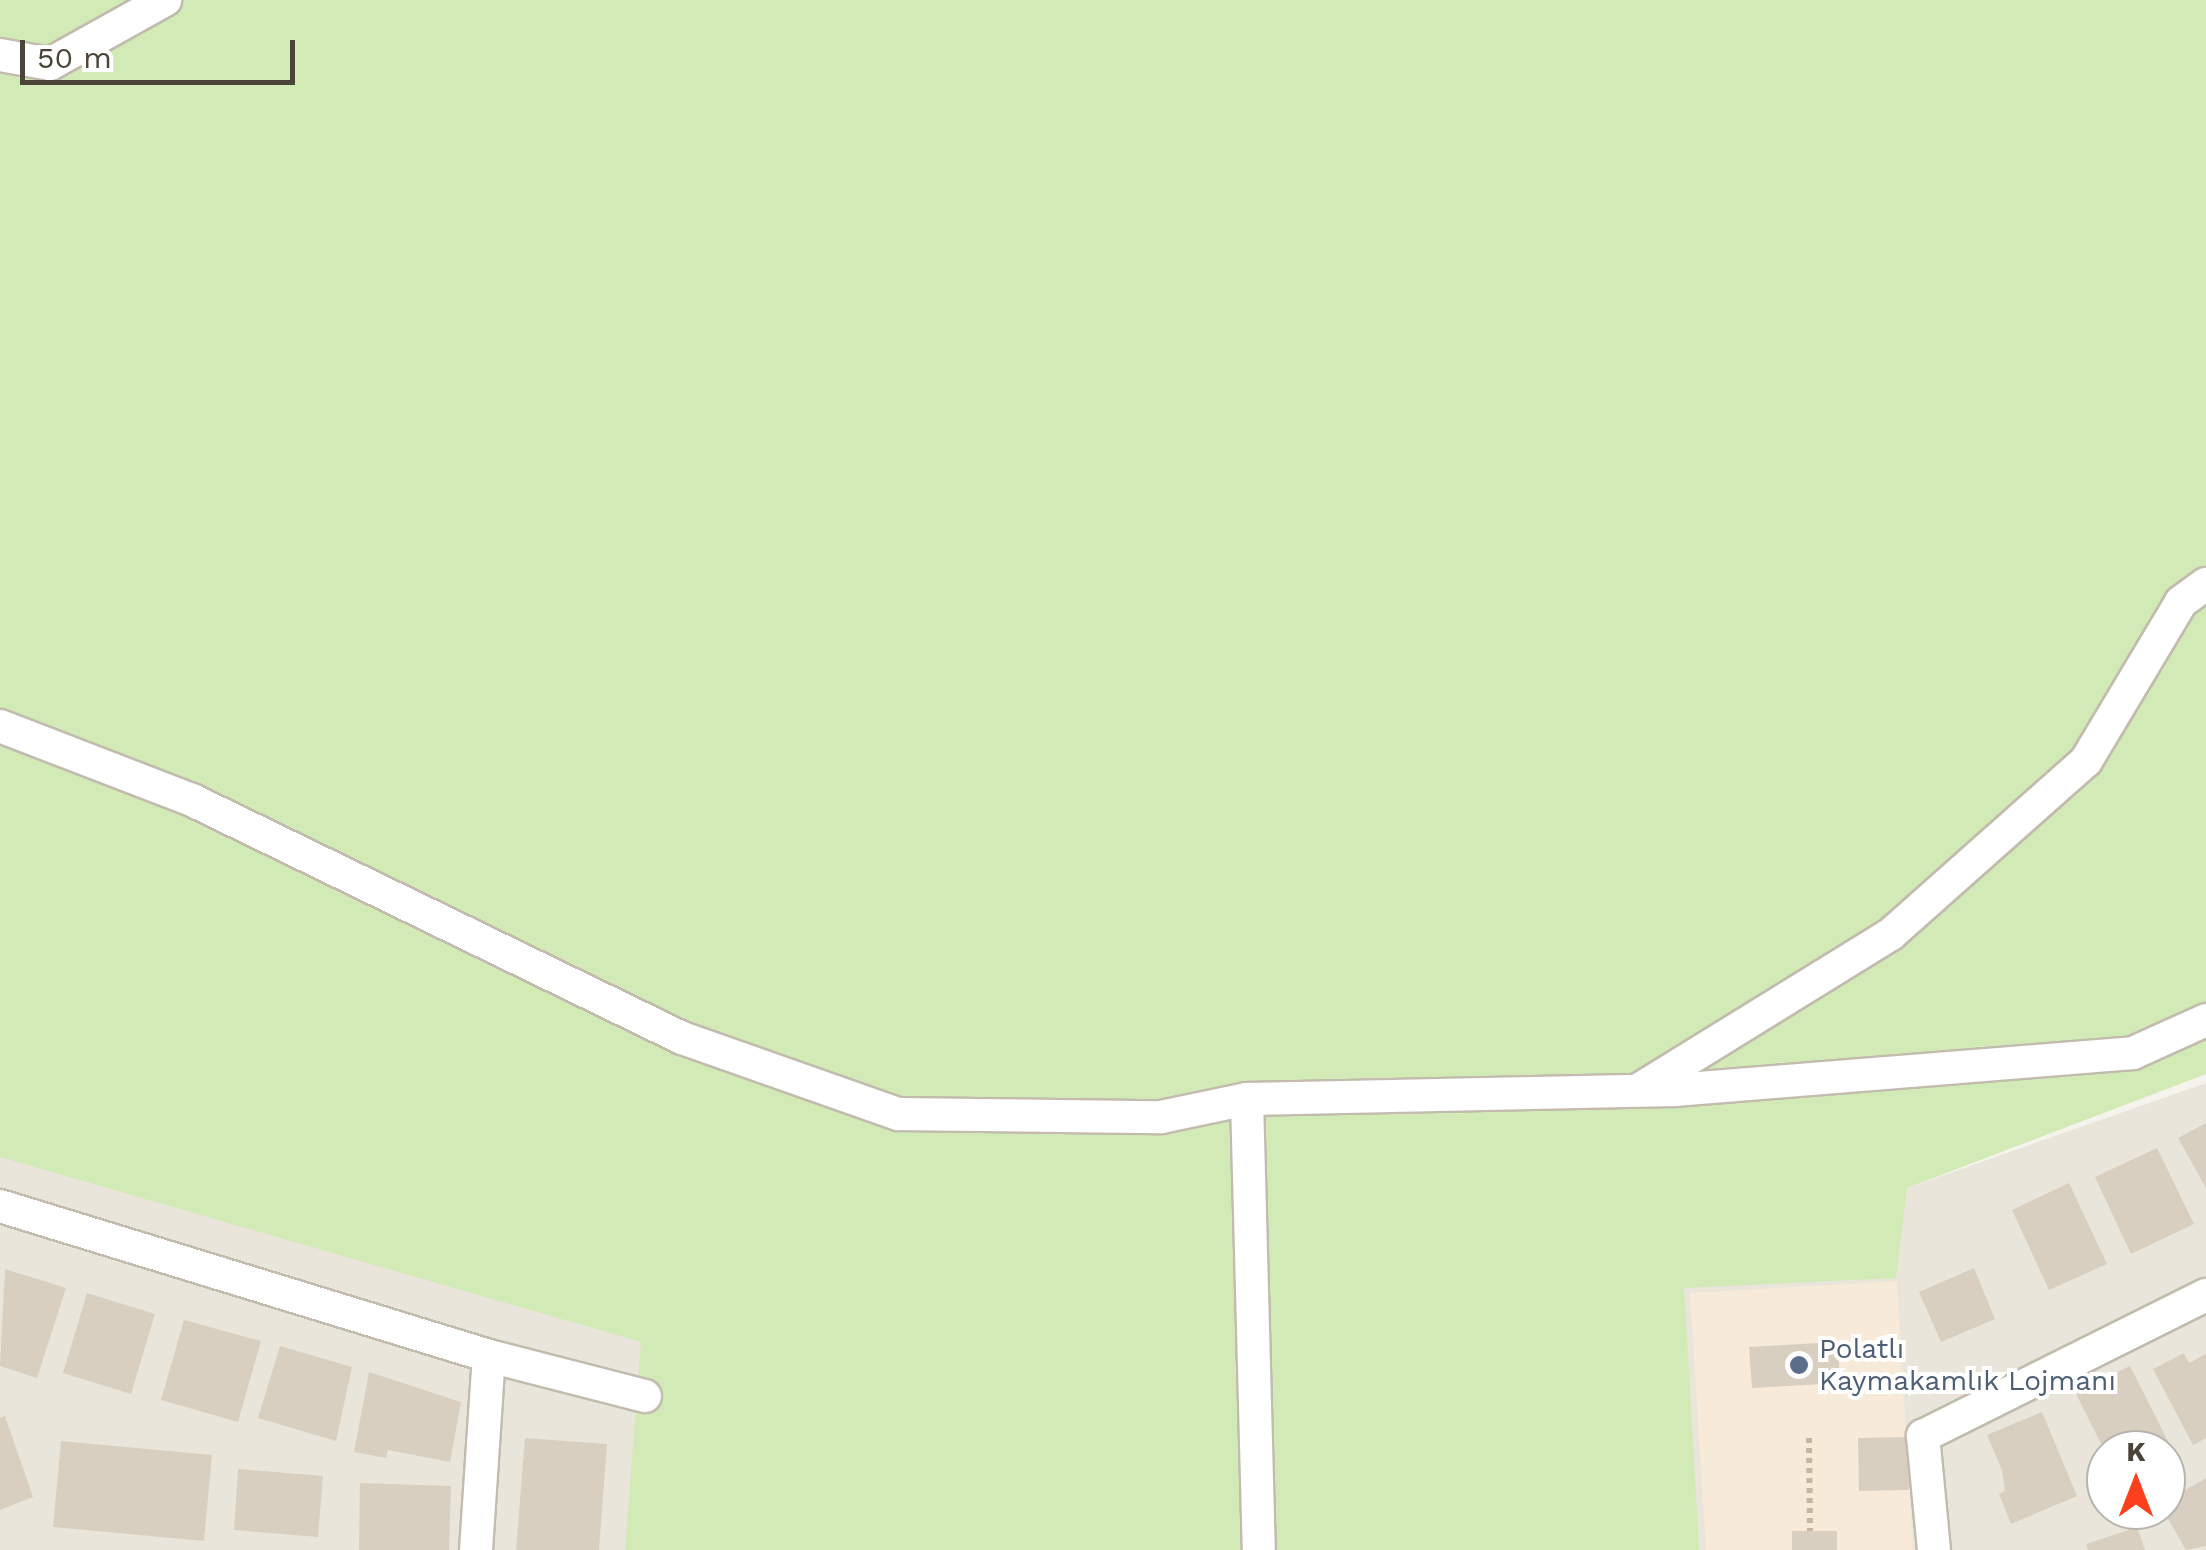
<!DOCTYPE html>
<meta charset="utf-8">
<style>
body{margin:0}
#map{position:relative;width:2206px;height:1550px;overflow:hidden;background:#f6f3ec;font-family:"Work Sans",sans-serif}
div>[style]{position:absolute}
.residential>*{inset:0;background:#eae5da}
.commercial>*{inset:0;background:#f7ead8}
.green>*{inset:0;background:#d2eab5}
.building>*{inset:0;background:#d8cfc1}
.path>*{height:6px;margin-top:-3px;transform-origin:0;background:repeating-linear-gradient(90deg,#c4b79f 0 5px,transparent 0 10px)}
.roads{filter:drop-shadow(2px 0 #c2bbae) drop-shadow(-2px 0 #c2bbae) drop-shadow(0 2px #c2bbae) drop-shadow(0 -2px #c2bbae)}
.minor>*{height:32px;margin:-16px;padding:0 16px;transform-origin:16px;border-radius:16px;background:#fff}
.dots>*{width:28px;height:28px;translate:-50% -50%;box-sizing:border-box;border:5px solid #fff;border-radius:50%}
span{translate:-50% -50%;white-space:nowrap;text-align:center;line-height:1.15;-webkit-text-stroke:8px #fff;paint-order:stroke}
.service-label{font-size:28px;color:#4e5e75}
.left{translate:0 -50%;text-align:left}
.north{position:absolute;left:2086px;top:1430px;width:100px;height:100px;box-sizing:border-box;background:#fff;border:2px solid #b7b4b0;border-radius:50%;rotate:0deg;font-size:28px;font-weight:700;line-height:40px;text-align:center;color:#4b4439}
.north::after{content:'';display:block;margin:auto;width:35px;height:45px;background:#fc3f1d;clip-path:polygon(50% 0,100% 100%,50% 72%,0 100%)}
.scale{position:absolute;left:20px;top:40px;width:275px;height:45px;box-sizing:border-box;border:5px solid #4b4439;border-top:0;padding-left:12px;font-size:30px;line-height:35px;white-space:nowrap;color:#4b4439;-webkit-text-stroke:8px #fff;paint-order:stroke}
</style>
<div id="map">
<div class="residential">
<div style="clip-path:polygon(evenodd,2206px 1083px,2206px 1550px,1697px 1550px,1682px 1286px,1907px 1188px,2206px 1083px,2106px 1450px,2166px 1450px,2166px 1510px,2106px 1510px,2106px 1450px)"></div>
<div style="clip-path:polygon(0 1150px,643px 1319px,634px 1550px,0 1550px)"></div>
</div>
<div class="commercial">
<div style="clip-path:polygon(1897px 1281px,1913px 1550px,1706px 1550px,1690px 1293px)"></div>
</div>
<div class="green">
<div style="clip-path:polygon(0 0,2206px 0,2206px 1074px,1907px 1188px,1896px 1278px,1684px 1288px,1699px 1550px,625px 1550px,641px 1342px,0 1157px)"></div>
</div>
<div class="building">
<div style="clip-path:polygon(2206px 1123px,2206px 1188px,2178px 1138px)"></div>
<div style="clip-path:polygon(2157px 1148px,2194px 1224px,2131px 1254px,2095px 1177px)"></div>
<div style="clip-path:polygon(2069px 1183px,2107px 1264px,2049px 1290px,2012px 1210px)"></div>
<div style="clip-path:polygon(1974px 1268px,1995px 1319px,1941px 1342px,1919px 1292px)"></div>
<div style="clip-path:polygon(5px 1269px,66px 1288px,37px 1378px,0 1366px)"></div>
<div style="clip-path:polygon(87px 1293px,155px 1314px,131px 1394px,63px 1373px)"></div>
<div style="clip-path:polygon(184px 1320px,261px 1341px,238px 1422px,161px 1400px)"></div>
<div style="clip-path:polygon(1838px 1342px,1840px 1383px,1752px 1388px,1749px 1347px)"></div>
<div style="clip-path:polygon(280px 1346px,352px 1367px,336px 1441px,258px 1418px)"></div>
<div style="clip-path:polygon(2184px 1353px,2189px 1363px,2206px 1354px,2206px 1438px,2193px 1445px,2153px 1369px)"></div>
<div style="clip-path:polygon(2130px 1366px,2178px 1461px,2166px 1467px,2166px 1450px,2104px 1450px,2075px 1392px)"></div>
<div style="clip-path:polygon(369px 1372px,461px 1402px,450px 1462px,388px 1450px,386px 1458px,354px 1452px)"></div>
<div style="clip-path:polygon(2042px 1412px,2077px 1496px,2011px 1524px,1999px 1494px,2005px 1491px,2002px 1470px,1987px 1435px)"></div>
<div style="clip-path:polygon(5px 1416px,33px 1497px,0 1510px,0 1418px)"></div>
<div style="clip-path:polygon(1908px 1437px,1909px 1490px,1859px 1491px,1858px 1438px)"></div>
<div style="clip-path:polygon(525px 1438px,607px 1444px,599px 1550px,516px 1550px)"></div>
<div style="clip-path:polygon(61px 1441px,212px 1455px,204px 1541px,53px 1527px)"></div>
<div style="clip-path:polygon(238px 1469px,323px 1476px,318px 1537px,234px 1530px)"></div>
<div style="clip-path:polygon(2206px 1478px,2206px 1546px,2186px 1550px,2163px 1510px,2166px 1501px)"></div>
<div style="clip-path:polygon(360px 1483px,451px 1486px,449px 1550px,359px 1550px)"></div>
<div style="clip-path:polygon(2137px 1527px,2145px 1550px,2088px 1550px,2086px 1544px)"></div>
<div style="clip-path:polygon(1792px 1531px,1837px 1531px,1837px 1550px,1792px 1550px)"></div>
</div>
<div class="path">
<div style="left:1809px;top:1438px;width:93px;rotate:89.4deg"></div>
</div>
<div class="roads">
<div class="minor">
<div style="left:0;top:55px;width:51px;rotate:10.2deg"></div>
<div style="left:50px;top:64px;width:132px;rotate:-29.1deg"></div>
<div style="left:0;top:726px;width:206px;rotate:21.1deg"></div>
<div style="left:192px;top:800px;width:545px;rotate:25.91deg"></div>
<div style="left:682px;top:1038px;width:229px;rotate:19.4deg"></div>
<div style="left:898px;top:1114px;width:263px;rotate:0.7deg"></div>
<div style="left:1161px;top:1117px;width:88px;rotate:-11.8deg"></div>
<div style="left:1247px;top:1099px;width:428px;rotate:-1.2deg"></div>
<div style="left:1675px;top:1090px;width:459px;rotate:-4.6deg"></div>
<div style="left:2133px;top:1053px;width:80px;rotate:-24.3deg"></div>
<div style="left:1640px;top:1089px;width:295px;rotate:-31.7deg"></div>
<div style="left:1891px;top:934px;width:261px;rotate:-41.6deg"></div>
<div style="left:2086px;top:761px;width:185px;rotate:-59.1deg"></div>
<div style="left:2181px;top:602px;width:31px;rotate:-36deg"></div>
<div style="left:1247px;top:1099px;width:451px;rotate:88.5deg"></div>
<div style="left:0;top:1206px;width:511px;rotate:17.05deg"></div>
<div style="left:489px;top:1356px;width:161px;rotate:14.4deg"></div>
<div style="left:476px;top:1550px;width:194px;rotate:-86.2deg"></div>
<div style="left:1934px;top:1550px;width:115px;rotate:-95.5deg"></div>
<div style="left:1923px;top:1436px;width:316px;rotate:-26.5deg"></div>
</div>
</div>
<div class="dots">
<div style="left:1799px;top:1365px;background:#5c6f8a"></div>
</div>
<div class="service-label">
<span class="left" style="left:1819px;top:1365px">Polatlı<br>Kaymakamlık Lojmanı</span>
</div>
<div class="north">K</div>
<div class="scale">50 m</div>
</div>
